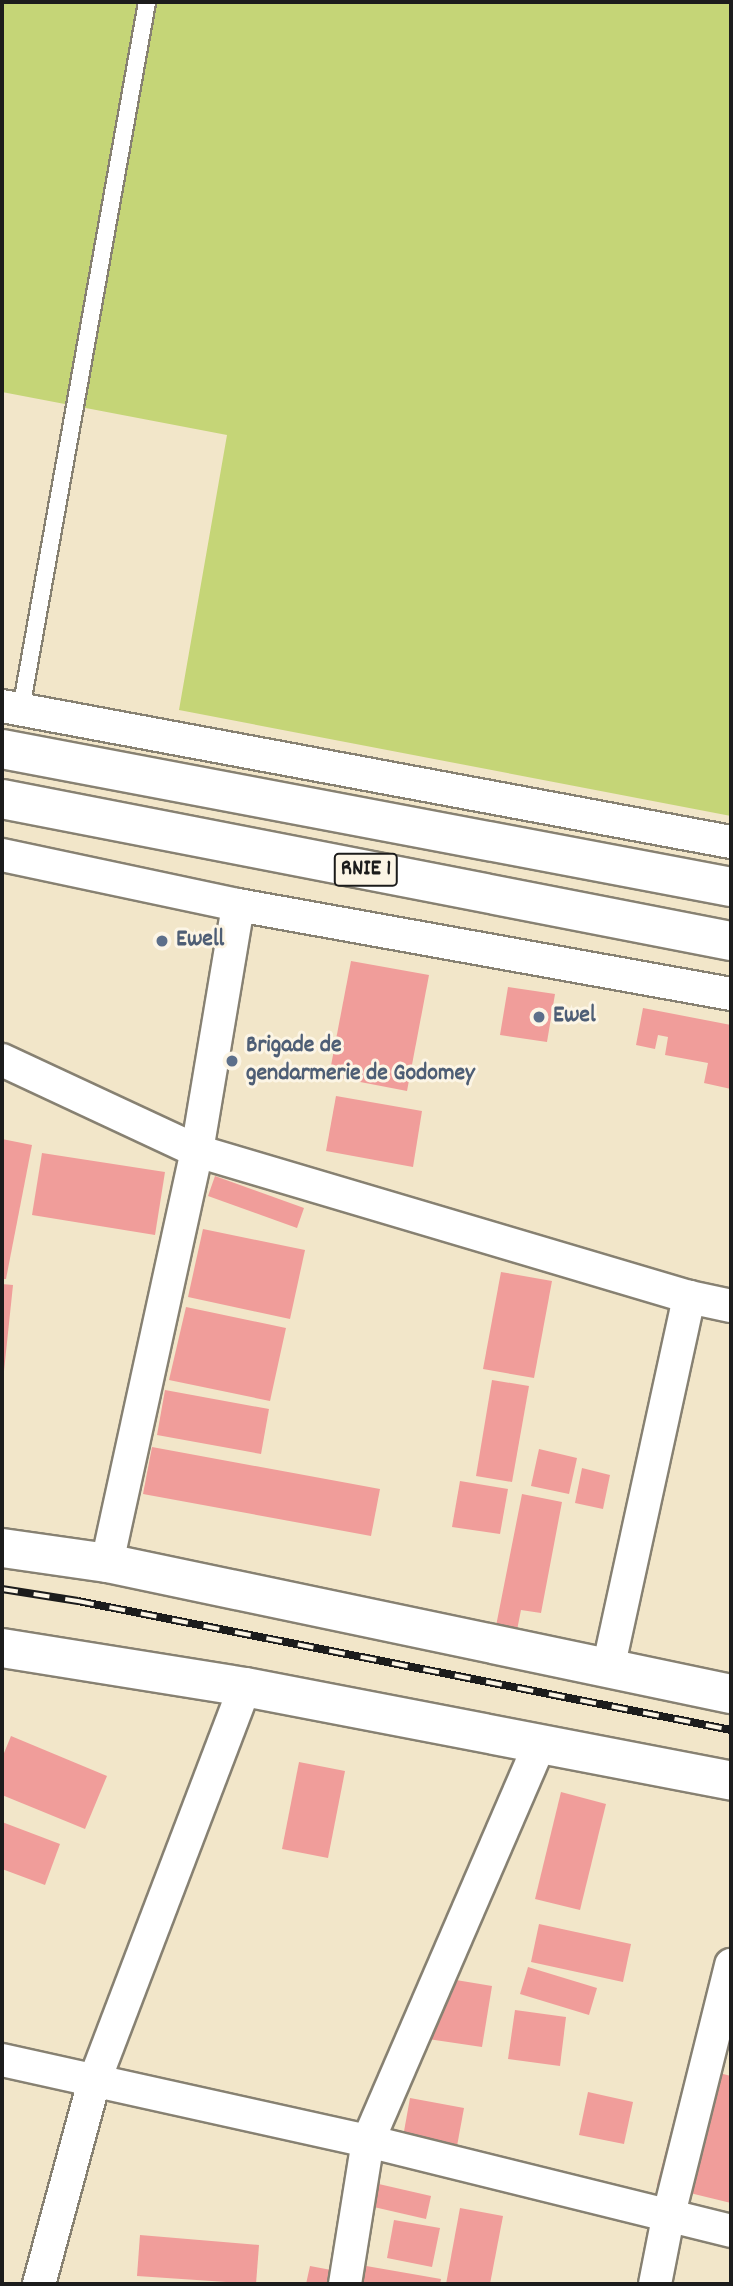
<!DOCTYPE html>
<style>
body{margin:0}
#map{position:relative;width:733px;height:2286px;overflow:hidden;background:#f2e6c9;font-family:Dekko,sans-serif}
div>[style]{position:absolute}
.green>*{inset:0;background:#c5d577}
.building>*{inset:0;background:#f09d9a}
.roads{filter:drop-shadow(2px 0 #878172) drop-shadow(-2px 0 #878172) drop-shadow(0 2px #878172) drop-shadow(0 -2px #878172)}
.lane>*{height:16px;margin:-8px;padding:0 8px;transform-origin:8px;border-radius:8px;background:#fff}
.street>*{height:32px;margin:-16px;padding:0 16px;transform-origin:16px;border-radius:16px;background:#fff}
.secondary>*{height:38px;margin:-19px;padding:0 19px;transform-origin:19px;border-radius:19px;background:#fff}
.highway>*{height:38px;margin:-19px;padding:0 19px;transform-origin:19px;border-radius:19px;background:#fff}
.rail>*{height:8px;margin-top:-4px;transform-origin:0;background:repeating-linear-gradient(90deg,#fcf5e5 0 16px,#1c1c1c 0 32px);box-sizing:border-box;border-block:2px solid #1c1c1c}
.dots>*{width:19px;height:19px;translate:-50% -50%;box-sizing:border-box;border:4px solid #fcf5e5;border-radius:50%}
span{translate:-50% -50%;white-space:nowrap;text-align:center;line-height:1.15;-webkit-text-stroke:6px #fcf5e5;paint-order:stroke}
.shield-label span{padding:2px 5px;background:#fcf5e5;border:2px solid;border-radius:5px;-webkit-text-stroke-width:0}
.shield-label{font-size:23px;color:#1c1c1c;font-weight:700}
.service-label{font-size:24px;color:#4e5e75;font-weight:700}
.left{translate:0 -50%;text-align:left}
.frame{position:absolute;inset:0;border:4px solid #1c1c1c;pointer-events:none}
</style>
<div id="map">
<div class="green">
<div style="clip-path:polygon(2px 2px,731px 2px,731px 816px,179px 710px,227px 435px,2px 392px)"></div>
</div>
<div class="building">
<div style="clip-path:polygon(351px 961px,429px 975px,407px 1091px,329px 1076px)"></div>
<div style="clip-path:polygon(508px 987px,555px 994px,547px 1042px,500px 1035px)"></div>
<div style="clip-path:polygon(643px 1008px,731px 1025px,731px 1089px,704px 1083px,708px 1063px,665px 1055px,668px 1037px,658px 1035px,655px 1049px,636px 1045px)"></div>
<div style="clip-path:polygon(336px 1096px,422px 1111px,413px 1167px,326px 1151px)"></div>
<div style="clip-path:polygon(2px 1139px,32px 1145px,6px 1279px,2px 1279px)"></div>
<div style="clip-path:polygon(42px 1153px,165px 1172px,155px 1235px,32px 1215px)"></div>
<div style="clip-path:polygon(215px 1176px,304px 1208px,297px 1228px,208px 1196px)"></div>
<div style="clip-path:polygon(203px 1229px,305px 1250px,290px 1319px,188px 1297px)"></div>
<div style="clip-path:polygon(501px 1272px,552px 1281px,534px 1378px,483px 1369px)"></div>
<div style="clip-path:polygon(2px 1284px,13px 1285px,4px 1371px,2px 1371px)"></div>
<div style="clip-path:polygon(186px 1307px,286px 1328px,270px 1401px,169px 1380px)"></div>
<div style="clip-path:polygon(492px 1380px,529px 1386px,512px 1482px,476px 1476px)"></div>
<div style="clip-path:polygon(165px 1390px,269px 1409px,261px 1454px,157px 1435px)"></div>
<div style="clip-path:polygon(152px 1447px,380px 1489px,371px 1536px,143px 1494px)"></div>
<div style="clip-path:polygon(539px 1449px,577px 1458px,569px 1494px,531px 1486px)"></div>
<div style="clip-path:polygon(582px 1468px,610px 1475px,603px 1509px,575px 1503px)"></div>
<div style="clip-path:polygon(460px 1481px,508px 1489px,500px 1534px,452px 1527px)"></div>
<div style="clip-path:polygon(522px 1494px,562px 1502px,541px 1613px,521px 1610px,517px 1630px,496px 1626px)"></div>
<div style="clip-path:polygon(11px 1736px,107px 1776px,85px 1829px,2px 1795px,2px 1758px)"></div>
<div style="clip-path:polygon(299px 1762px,345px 1771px,328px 1858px,282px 1849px)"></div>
<div style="clip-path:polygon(561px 1792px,606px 1804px,580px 1910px,535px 1899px)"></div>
<div style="clip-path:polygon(2px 1822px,60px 1844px,45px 1885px,2px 1869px)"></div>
<div style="clip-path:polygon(539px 1924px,631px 1944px,623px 1982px,531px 1962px)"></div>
<div style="clip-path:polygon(528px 1967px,597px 1988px,589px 2015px,520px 1994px)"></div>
<div style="clip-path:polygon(438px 1977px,492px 1986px,482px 2047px,428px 2039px)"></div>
<div style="clip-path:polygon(515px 2010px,566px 2017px,560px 2066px,508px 2059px)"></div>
<div style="clip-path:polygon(688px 2065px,731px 2076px,731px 2203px,657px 2185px)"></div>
<div style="clip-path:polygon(588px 2092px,633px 2102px,624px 2144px,579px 2135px)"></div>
<div style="clip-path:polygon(410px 2098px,464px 2108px,457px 2146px,403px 2137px)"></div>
<div style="clip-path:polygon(370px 2182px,431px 2196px,426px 2219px,365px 2205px)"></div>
<div style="clip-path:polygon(460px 2208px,503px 2216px,490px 2284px,446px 2284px)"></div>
<div style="clip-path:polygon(394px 2220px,440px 2228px,432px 2267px,387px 2258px)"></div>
<div style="clip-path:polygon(140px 2235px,259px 2245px,256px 2284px,137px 2276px)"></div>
<div style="clip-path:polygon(349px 2263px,441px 2279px,440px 2284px,306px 2284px,310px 2266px,347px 2273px)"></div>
</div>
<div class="roads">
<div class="lane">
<div style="left:21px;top:709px;width:718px;rotate:-79.89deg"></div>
</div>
<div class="street">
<div style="left:2px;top:706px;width:742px;rotate:10.57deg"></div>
<div style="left:2px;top:855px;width:241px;rotate:12deg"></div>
<div style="left:238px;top:905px;width:501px;rotate:10.23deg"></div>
<div style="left:2px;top:1060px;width:215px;rotate:25deg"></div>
<div style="left:197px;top:1151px;width:513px;rotate:16.53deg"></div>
<div style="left:689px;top:1297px;width:43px;rotate:12.1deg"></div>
<div style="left:107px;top:1563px;width:422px;rotate:-77.7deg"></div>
<div style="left:197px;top:1151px;width:249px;rotate:-80.5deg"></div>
<div style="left:608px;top:1669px;width:381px;rotate:-77.7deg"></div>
<div style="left:2px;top:2060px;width:375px;rotate:12.5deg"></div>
<div style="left:368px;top:2141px;width:374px;rotate:13.9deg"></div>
<div style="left:39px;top:2284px;width:209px;rotate:-74.8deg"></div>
<div style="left:94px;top:2082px;width:423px;rotate:-69.1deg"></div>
<div style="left:345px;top:2284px;width:145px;rotate:-80.9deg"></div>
<div style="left:368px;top:2141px;width:433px;rotate:-66.6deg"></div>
<div style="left:655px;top:2284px;width:67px;rotate:-78.9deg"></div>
<div style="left:668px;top:2218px;width:261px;rotate:-76deg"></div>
</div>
<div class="secondary">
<div style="left:2px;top:1548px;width:106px;rotate:8.1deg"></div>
<div style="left:107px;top:1563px;width:638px;rotate:11.86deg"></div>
<div style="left:2px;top:1648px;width:246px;rotate:9.1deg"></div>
<div style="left:245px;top:1687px;width:495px;rotate:10.9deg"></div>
</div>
<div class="highway">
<div style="left:2px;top:749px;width:742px;rotate:10.72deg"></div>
<div style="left:2px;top:799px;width:743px;rotate:11.02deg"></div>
</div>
</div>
<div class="rail">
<div style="left:2px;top:1589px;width:77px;rotate:9deg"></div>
<div style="left:78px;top:1601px;width:666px;rotate:11.17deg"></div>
</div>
<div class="dots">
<div style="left:162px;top:941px;background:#5c6f8a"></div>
<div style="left:539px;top:1017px;background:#5c6f8a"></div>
<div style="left:232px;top:1061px;background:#5c6f8a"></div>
</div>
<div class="shield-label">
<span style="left:366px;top:870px">RNIE 1</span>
</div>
<div class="service-label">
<span class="left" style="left:176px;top:941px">Ewell</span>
<span class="left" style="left:553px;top:1017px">Ewel</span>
<span class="left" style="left:246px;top:1061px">Brigade de<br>gendarmerie de Godomey</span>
</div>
<div class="frame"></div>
</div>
